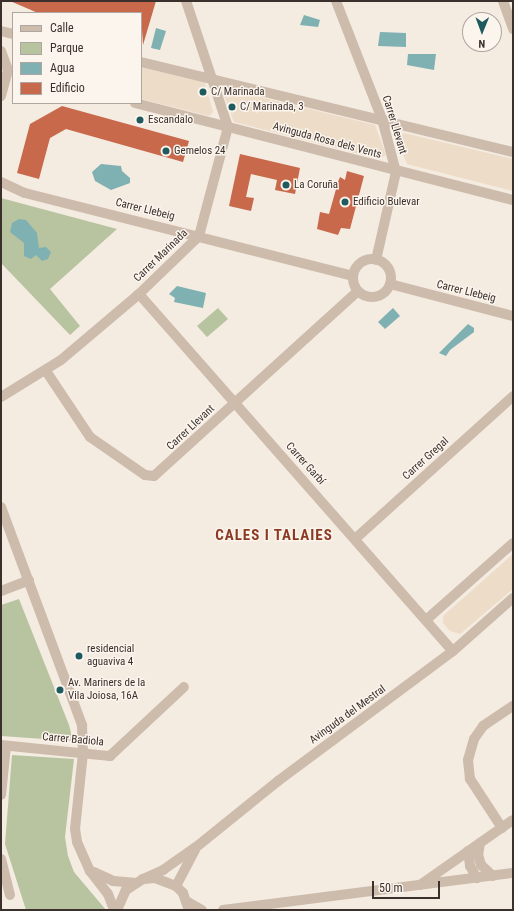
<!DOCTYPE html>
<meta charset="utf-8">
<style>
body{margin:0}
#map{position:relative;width:514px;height:911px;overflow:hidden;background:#f4ebe1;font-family:"Roboto Condensed",sans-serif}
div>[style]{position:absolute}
.green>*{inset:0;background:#b8c4a0}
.plaza>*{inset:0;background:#ecdcc8}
.water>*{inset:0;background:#7fb0b2}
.building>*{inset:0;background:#c8694b}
.minor>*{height:10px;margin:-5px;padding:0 5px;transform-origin:5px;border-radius:5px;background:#cdbbac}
.minor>.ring{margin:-5px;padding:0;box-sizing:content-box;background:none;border:10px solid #cdbbac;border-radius:50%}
.dots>*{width:11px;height:11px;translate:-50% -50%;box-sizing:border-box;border:2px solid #fbf5ee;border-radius:50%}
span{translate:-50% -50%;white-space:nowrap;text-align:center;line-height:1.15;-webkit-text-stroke:3px #fbf5ee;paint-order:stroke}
.poi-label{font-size:11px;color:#3b302b}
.left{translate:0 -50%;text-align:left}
.street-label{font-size:11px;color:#3b302b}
.district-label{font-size:15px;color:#8c3b22;font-weight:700;letter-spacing:1px}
.frame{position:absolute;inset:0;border:2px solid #3b302b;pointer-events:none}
.legend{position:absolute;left:12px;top:12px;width:130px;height:92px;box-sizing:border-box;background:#fbf5ee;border:1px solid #aea6a0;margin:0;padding:5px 7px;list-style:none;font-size:12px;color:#3b302b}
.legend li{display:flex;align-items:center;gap:8px;height:20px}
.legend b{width:20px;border:1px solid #aea6a0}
.north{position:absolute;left:462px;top:12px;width:40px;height:40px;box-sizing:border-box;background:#fbf5ee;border:1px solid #aea6a0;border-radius:50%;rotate:181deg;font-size:11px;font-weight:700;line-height:16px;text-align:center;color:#3b302b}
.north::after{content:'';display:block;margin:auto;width:14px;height:18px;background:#1f5a5e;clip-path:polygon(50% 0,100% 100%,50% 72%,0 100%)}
.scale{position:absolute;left:372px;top:881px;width:68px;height:18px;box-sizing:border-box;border:2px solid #3b302b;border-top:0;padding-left:5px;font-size:12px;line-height:14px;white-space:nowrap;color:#3b302b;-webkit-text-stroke:3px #fbf5ee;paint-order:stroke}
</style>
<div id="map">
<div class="green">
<div style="clip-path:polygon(1px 198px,117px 229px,50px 289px,80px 326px,70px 335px,1px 263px)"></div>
<div style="clip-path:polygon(218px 308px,228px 319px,207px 337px,197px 326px)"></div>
<div style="clip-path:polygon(19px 599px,69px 725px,73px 741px,1px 736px,1px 605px)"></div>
<div style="clip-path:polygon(12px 755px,74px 759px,65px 837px,68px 856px,74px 872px,106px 910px,26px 910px,5px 844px)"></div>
</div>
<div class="plaza">
<div style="clip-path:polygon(141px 66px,204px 80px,213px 112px,209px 116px,141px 99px)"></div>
<div style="clip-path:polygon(232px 90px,375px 125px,386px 155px,379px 159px,234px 122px,224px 95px)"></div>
<div style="clip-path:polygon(404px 133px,513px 159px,513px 191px,407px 164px,397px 139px)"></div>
<div style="clip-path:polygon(513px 554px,513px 589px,460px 634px,450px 631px,443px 623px,443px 616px)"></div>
</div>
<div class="water">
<div style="clip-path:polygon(304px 15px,320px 20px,318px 27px,300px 25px)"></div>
<div style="clip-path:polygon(156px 28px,166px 31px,160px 50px,151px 48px)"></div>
<div style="clip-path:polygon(380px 32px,406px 33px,406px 47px,378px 46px)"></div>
<div style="clip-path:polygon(408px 54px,436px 54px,434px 70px,407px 65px)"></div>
<div style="clip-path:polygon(101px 164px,121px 166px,122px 171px,130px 178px,130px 183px,111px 190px,95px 181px,92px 172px)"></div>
<div style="clip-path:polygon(19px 219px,26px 220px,37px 233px,39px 248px,46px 247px,51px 252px,48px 259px,42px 261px,36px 255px,31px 259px,24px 256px,24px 243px,10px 232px,12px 223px)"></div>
<div style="clip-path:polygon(177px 286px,206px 293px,203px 308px,174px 302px,175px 298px,169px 294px)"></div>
<div style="clip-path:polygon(393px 308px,400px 316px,385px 329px,378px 322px)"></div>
<div style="clip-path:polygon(468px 324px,474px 328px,474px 332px,450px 350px,446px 356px,439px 353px)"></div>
</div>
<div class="building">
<div style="clip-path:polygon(10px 1px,156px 1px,143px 45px,141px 13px,38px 13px)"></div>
<div style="clip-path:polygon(62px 106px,189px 141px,183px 162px,66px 129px,50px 138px,39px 179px,17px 173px,30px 124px)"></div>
<div style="clip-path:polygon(240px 154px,300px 168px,295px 194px,275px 190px,277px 180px,251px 174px,246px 197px,254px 198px,251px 211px,229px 206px)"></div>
<div style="clip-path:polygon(347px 171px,364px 176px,350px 229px,341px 228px,338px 235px,317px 229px,320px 212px,329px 214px,338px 182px,340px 177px,345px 180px)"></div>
</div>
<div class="minor">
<div style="left:336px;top:1px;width:127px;rotate:68.7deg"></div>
<div style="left:382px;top:119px;width:55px;rotate:75.2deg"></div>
<div style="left:396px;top:172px;width:90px;rotate:102.8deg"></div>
<div style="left:503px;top:1px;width:30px;rotate:70deg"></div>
<div style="left:1px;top:31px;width:12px;rotate:14deg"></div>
<div style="left:1px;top:51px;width:20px;rotate:70deg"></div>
<div style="left:8px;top:70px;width:27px;rotate:105deg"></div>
<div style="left:141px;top:62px;width:383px;rotate:13.6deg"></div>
<div style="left:135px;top:103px;width:390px;rotate:14.4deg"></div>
<div style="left:1px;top:182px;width:26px;rotate:25deg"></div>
<div style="left:25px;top:193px;width:338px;rotate:14.2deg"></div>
<div class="ring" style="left:353px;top:259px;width:28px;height:28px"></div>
<div style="left:390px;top:284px;width:127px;rotate:14.6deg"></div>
<div style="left:139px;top:294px;width:475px;rotate:48.7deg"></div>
<div style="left:46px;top:371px;width:79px;rotate:56.3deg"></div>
<div style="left:90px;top:437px;width:67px;rotate:34.6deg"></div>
<div style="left:145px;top:475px;width:9px;rotate:6deg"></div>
<div style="left:154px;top:476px;width:275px;rotate:-42.2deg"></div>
<div style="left:1px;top:397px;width:70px;rotate:-31.7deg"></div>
<div style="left:61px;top:360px;width:102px;rotate:-40.2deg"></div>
<div style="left:139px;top:294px;width:83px;rotate:-44deg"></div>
<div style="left:199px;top:236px;width:113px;rotate:-75.1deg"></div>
<div style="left:228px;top:127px;width:133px;rotate:-108.4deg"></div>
<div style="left:1px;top:507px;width:233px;rotate:69.6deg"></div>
<div style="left:82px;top:725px;width:28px;rotate:88deg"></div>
<div style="left:83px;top:753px;width:76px;rotate:96deg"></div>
<div style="left:75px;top:829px;width:13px;rotate:81deg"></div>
<div style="left:77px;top:842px;width:32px;rotate:66deg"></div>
<div style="left:90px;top:871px;width:29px;rotate:52deg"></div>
<div style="left:108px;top:894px;width:17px;rotate:69deg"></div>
<div style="left:355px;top:539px;width:213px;rotate:-42.1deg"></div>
<div style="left:1px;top:591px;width:30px;rotate:-21deg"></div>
<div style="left:426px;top:620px;width:116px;rotate:-41.5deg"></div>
<div style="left:1px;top:745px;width:110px;rotate:5.8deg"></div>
<div style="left:110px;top:756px;width:101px;rotate:-43deg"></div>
<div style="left:1px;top:795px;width:49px;rotate:-84.2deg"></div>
<div style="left:502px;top:828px;width:59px;rotate:-123.1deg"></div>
<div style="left:470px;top:779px;width:19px;rotate:-96deg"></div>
<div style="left:468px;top:760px;width:22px;rotate:-74deg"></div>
<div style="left:474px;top:739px;width:16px;rotate:-55deg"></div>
<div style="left:483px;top:726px;width:36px;rotate:-34deg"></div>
<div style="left:480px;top:843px;width:12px;rotate:99deg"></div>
<div style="left:478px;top:855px;width:10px;rotate:73deg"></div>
<div style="left:481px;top:865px;width:16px;rotate:43deg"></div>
<div style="left:468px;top:851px;width:15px;rotate:82deg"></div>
<div style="left:470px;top:866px;width:14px;rotate:60deg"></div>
<div style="left:1px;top:859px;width:37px;rotate:76deg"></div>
<div style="left:94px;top:872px;width:21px;rotate:25deg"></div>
<div style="left:113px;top:881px;width:21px;rotate:5deg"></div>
<div style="left:143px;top:879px;width:22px;rotate:-24deg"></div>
<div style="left:163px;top:870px;width:39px;rotate:-35deg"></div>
<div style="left:195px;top:848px;width:107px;rotate:-38.9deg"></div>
<div style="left:278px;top:781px;width:218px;rotate:-36.6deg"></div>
<div style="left:453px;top:651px;width:80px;rotate:-41.5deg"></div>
<div style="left:420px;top:885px;width:113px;rotate:-35deg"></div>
<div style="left:176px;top:886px;width:41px;rotate:-62.2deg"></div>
<div style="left:188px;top:902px;width:16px;rotate:30deg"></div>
<div style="left:117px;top:910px;width:22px;rotate:-66deg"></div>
<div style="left:126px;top:890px;width:20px;rotate:-33deg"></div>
<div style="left:143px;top:879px;width:12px;rotate:-5deg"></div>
<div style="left:155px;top:878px;width:22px;rotate:21deg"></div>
<div style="left:176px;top:886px;width:10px;rotate:45deg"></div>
<div style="left:183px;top:893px;width:18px;rotate:71deg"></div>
<div style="left:223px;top:910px;width:292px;rotate:-7.3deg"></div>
</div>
<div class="dots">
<div style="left:203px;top:92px;background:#1f5a5e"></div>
<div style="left:232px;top:107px;background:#1f5a5e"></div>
<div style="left:140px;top:120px;background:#1f5a5e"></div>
<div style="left:166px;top:151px;background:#1f5a5e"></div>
<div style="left:286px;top:185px;background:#1f5a5e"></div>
<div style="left:345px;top:202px;background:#1f5a5e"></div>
<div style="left:79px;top:656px;background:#1f5a5e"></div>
<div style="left:60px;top:690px;background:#1f5a5e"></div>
</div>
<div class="poi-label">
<span class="left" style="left:211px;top:92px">C/ Marinada</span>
<span class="left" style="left:240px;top:107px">C/ Marinada, 3</span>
<span class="left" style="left:148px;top:120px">Escandalo</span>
<span class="left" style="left:174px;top:151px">Gemelos 24</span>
<span class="left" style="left:294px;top:185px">La Coruña</span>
<span class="left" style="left:353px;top:202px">Edificio Bulevar</span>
<span class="left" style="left:87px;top:656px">residencial<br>aguaviva 4</span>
<span class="left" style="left:68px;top:690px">Av. Mariners de la<br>Vila Joiosa, 16A</span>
</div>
<div class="street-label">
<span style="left:394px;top:125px;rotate:73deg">Carrer Llevant</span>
<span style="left:327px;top:141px;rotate:15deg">Avinguda Rosa dels Vents</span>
<span style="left:145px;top:210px;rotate:14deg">Carrer Llebeig</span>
<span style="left:161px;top:256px;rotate:-44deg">Carrer Marinada</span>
<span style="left:466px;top:292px;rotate:14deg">Carrer Llebeig</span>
<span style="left:191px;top:428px;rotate:-43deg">Carrer Llevant</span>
<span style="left:426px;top:459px;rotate:-42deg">Carrer Gregal</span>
<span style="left:305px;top:464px;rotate:48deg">Carrer Garbí</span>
<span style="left:348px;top:715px;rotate:-36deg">Avinguda del Mestral</span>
<span style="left:73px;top:740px;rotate:5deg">Carrer Badiola</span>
</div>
<div class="district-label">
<span style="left:274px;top:536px">CALES I TALAIES</span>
</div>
<div class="frame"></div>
<ul class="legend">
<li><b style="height:5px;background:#cdbbac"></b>Calle</li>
<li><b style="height:11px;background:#b8c4a0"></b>Parque</li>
<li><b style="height:11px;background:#7fb0b2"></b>Agua</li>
<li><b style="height:11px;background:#c8694b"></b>Edificio</li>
</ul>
<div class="north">N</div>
<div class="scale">50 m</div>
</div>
